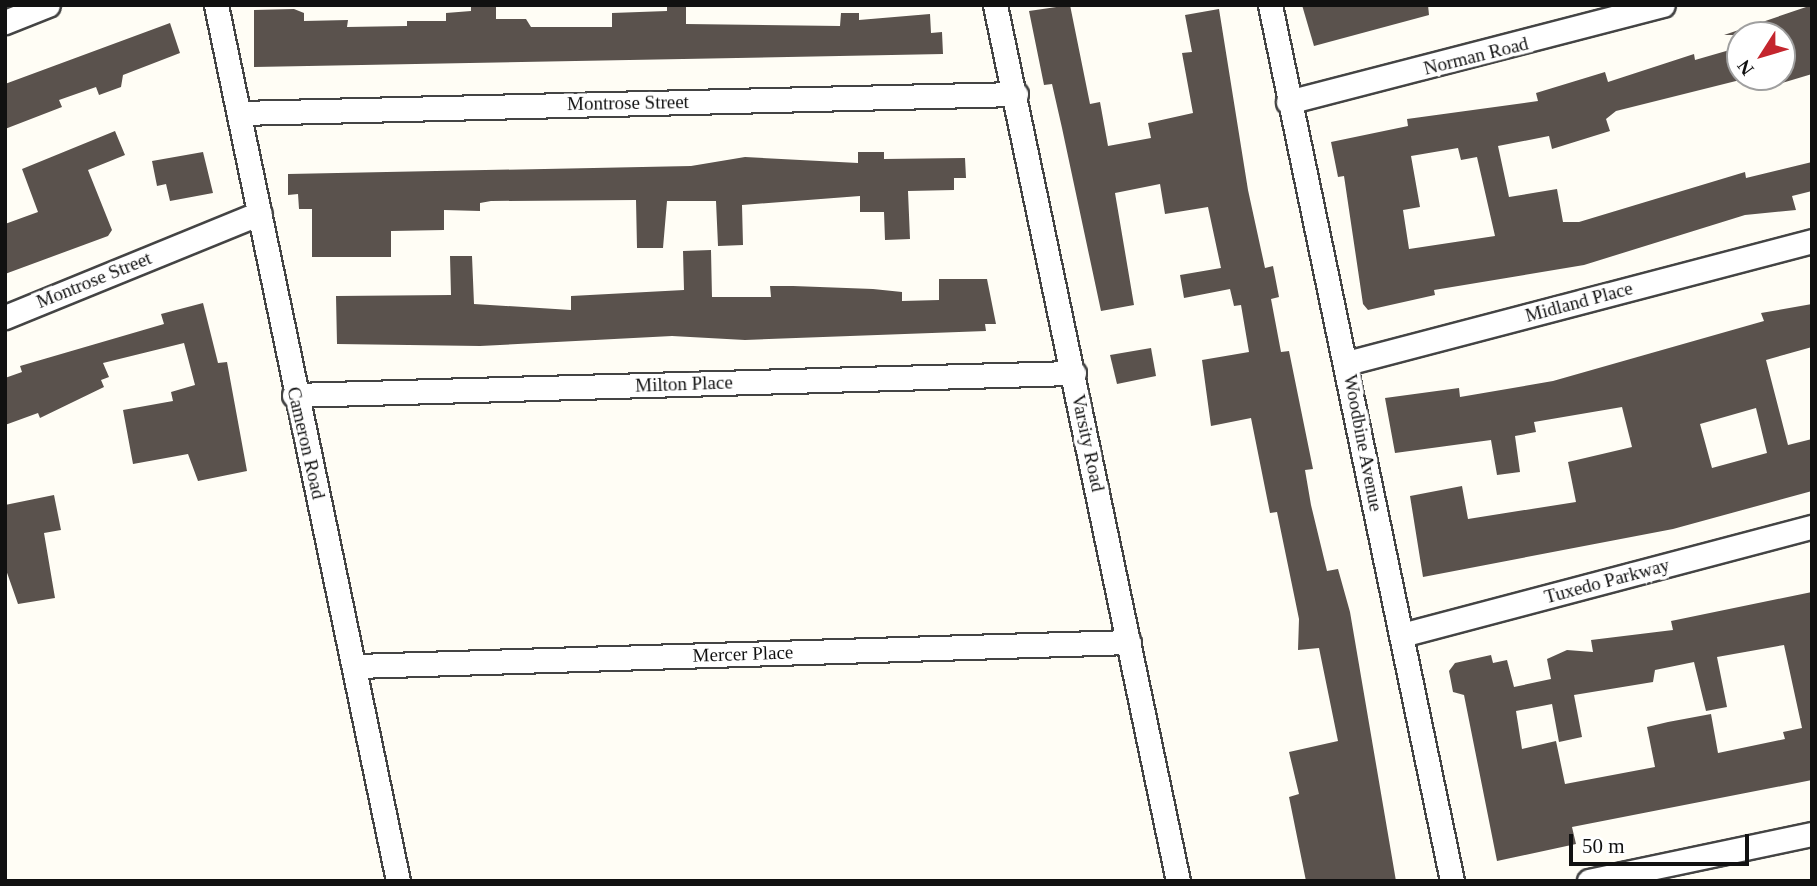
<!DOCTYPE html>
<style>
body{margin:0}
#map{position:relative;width:1817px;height:886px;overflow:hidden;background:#fffdf5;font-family:"Times New Roman",serif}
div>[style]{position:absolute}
.building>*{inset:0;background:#5a524d}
.roads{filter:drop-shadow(2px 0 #444) drop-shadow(-2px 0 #444) drop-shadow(0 2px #444) drop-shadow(0 -2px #444)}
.minor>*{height:23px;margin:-11.5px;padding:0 11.5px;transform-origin:11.5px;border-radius:11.5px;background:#fff}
span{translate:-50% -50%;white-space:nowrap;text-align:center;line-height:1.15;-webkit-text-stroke:7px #fff;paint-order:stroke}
.street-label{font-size:19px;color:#111}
.frame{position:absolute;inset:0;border:7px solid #111;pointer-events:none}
.north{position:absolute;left:1726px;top:21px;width:70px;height:70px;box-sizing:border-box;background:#fff;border:2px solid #a0a0a0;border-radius:50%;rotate:233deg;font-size:19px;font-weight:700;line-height:28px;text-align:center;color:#111}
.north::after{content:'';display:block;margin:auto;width:24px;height:32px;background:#c4262e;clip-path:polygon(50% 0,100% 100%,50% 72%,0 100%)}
.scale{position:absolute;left:1569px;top:834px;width:180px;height:32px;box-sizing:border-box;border:4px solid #111;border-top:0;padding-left:9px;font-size:21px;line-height:24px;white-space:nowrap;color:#111;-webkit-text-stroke:5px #fff;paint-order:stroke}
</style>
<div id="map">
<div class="building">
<div style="clip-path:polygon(471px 5px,496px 5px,496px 19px,526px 19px,531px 27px,612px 27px,612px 13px,667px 11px,667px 5px,686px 5px,686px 24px,840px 26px,841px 13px,859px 13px,859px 20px,930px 14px,931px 33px,942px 32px,943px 54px,254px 67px,254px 10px,294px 9px,304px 13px,304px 21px,348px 20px,347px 27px,407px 26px,407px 21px,446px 21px,446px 13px,471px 11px)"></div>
<div style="clip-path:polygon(1070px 5px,1090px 104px,1100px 102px,1108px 146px,1151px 138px,1148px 123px,1193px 113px,1182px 53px,1192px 52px,1185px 15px,1219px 9px,1248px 190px,1265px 268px,1273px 266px,1279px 297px,1271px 299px,1281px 352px,1289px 351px,1313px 469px,1305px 470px,1311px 505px,1327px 571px,1338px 569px,1350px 612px,1396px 881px,1306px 881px,1289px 797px,1299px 794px,1289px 752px,1338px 741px,1319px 648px,1298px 650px,1299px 619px,1277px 512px,1270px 513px,1251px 418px,1211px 426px,1202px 360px,1249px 352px,1241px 305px,1234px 306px,1230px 289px,1184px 298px,1180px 275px,1221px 268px,1208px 207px,1165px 214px,1160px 184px,1115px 193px,1134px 305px,1101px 311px,1062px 128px,1052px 84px,1044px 85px,1029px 11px)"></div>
<div style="clip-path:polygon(1302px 5px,1428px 5px,1429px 15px,1314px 46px)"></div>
<div style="clip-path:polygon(1812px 5px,1812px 74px,1782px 83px,1782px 35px,1724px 35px)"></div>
<div style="clip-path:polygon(170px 23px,180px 53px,123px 75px,121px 87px,99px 95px,96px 87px,59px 100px,62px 107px,5px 129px,5px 84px)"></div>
<div style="clip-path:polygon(evenodd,1740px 47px,1740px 80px,1616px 111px,1606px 119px,1610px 131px,1552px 149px,1549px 136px,1498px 146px,1509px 197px,1557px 189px,1563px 222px,1579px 222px,1745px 172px,1746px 178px,1812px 162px,1812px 191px,1792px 196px,1796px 210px,1745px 215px,1584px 265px,1434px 290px,1435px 295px,1368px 310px,1363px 304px,1344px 176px,1338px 177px,1331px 142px,1408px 126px,1407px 119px,1538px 101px,1536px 93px,1605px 72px,1608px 82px,1694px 54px,1695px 60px,1740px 47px,1458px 148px,1461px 160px,1477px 157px,1495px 236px,1409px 249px,1403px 210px,1420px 207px,1411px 156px,1458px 148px)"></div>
<div style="clip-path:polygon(115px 131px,125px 155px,88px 170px,112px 230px,108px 236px,5px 274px,5px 224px,38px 212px,22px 169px)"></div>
<div style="clip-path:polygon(203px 152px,213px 193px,170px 201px,166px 184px,157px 186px,152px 161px)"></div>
<div style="clip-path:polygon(858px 152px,884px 152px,884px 159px,965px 158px,966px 178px,954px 178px,954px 190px,908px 191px,910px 239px,885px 240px,884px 212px,860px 212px,860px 196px,742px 205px,743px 245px,718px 246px,716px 201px,667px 201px,663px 248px,637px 248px,636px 200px,491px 201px,480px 203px,480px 211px,444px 210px,444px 230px,391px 231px,391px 257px,312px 257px,312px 209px,299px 209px,298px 194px,288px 195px,288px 174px,691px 166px,745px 157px,858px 163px)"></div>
<div style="clip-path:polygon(711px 250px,712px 297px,771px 297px,770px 286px,793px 286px,873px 289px,902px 292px,902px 301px,939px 300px,939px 279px,987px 279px,996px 324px,985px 324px,986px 331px,745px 340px,672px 336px,480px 346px,337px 344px,336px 296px,451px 295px,450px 256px,472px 256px,474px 304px,571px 310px,571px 296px,684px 290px,683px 251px)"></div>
<div style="clip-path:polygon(203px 303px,218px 363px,227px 362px,247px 471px,198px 481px,188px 454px,133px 464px,123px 410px,173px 401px,171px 392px,195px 385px,184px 343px,103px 363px,109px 377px,101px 380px,104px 387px,40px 418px,38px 413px,5px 425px,5px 378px,22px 372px,20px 366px,164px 324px,161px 314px)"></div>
<div style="clip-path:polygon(evenodd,1812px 304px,1812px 347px,1766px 360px,1788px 445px,1812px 439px,1812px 491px,1673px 529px,1423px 577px,1410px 496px,1462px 486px,1468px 519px,1576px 502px,1568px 462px,1632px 447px,1622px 407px,1534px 422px,1536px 432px,1515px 436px,1520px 472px,1497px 475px,1491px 440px,1395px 453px,1385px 398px,1459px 388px,1460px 397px,1553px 381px,1764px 321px,1761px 313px,1812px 304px,1756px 408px,1767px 453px,1712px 468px,1700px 424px,1756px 408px)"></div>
<div style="clip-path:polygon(1151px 348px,1156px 376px,1117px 384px,1110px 355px)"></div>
<div style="clip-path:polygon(54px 495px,61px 530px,44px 533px,55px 598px,18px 604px,5px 567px,5px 505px)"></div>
<div style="clip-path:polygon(evenodd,1812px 592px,1812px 780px,1572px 827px,1576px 844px,1497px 861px,1464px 695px,1453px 692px,1449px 671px,1455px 663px,1491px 655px,1493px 663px,1507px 660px,1514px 687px,1551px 679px,1547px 659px,1567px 650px,1593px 652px,1591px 640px,1673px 630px,1671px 621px,1812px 592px,1784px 645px,1802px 728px,1783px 732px,1785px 739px,1718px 753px,1711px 714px,1668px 722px,1647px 727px,1655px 767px,1565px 784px,1556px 741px,1522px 749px,1516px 711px,1552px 704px,1559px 742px,1582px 737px,1574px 695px,1653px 682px,1655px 670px,1694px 662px,1706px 711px,1727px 707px,1717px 657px,1784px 645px)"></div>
</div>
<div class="roads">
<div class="minor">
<div style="left:216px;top:5px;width:895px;rotate:78.26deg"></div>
<div style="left:995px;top:5px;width:895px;rotate:78.2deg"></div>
<div style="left:1270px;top:5px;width:895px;rotate:78.26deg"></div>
<div style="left:5px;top:22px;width:46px;rotate:-21.6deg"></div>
<div style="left:1288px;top:102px;width:387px;rotate:-14.5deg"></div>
<div style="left:239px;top:113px;width:777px;rotate:-1.4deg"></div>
<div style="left:5px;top:317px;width:275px;rotate:-22.2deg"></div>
<div style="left:1347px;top:363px;width:481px;rotate:-14.7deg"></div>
<div style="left:294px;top:395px;width:780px;rotate:-1.62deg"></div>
<div style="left:1402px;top:635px;width:424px;rotate:-14.8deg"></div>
<div style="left:357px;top:666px;width:772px;rotate:-1.78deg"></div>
<div style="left:1589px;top:881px;width:228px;rotate:-11.9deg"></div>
</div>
</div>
<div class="street-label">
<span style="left:1476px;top:56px;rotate:-14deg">Norman Road</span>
<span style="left:628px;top:103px;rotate:-1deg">Montrose Street</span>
<span style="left:94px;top:280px;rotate:-22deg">Montrose Street</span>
<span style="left:1579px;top:302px;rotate:-15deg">Midland Place</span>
<span style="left:684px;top:384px;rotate:-2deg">Milton Place</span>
<span style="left:306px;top:443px;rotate:77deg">Cameron Road</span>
<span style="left:1088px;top:443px;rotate:78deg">Varsity Road</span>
<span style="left:1363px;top:443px;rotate:79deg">Woodbine Avenue</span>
<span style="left:1607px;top:581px;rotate:-15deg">Tuxedo Parkway</span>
<span style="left:743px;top:654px;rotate:-2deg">Mercer Place</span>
</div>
<div class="frame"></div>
<div class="north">N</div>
<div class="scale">50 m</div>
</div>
